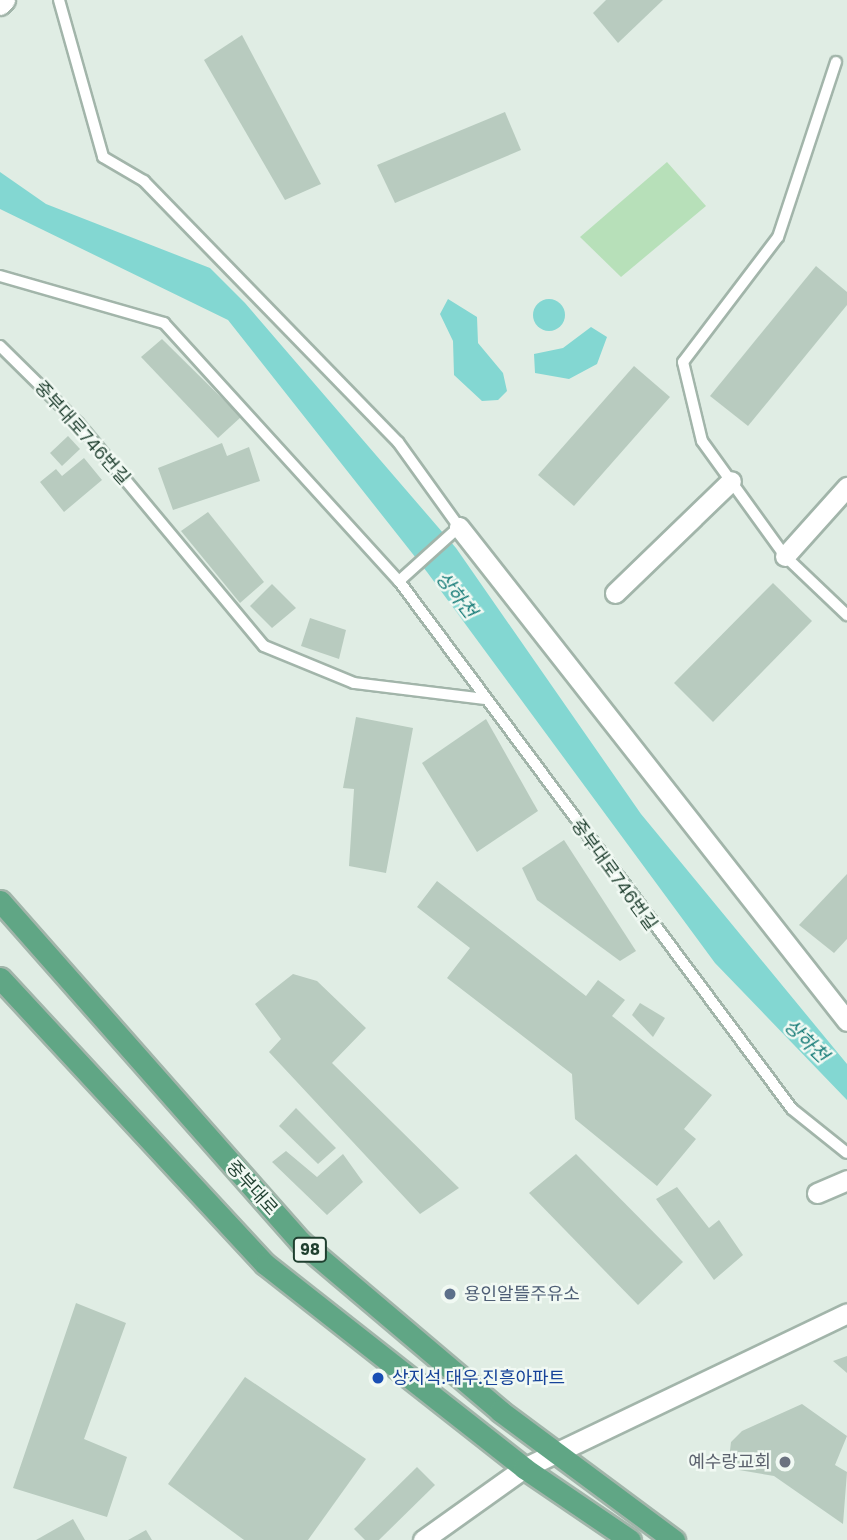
<!DOCTYPE html>
<meta charset="utf-8">
<style>
body{margin:0}
#map{position:relative;width:847px;height:1540px;overflow:hidden;background:#e0ede4;font-family:Poppins,"Noto Sans KR",sans-serif}
div>[style]{position:absolute}
.green>*{inset:0;background:#b7e0b9}
.water>*{inset:0;background:#83d7d2}
.round{border-radius:50%}
.building>*{inset:0;background:#b8cbbf}
.roads{filter:drop-shadow(2px 0 #a2b5aa) drop-shadow(-2px 0 #a2b5aa) drop-shadow(0 2px #a2b5aa) drop-shadow(0 -2px #a2b5aa)}
.lane>*{height:10px;margin:-5px;padding:0 5px;transform-origin:5px;border-radius:5px;background:#fff}
.street>*{height:19px;margin:-9.5px;padding:0 9.5px;transform-origin:9.5px;border-radius:9.5px;background:#fff}
.primary>*{height:21px;margin:-10.5px;padding:0 10.5px;transform-origin:10.5px;border-radius:10.5px;background:#60a685}
.dots>*{width:19px;height:19px;translate:-50% -50%;box-sizing:border-box;border:4px solid #f1f9f3;border-radius:50%}
span{translate:-50% -50%;white-space:nowrap;text-align:center;line-height:1.15;-webkit-text-stroke:5px #f1f9f3;paint-order:stroke}
.shield-label span{padding:2px 5px;background:#f1f9f3;border:2px solid;border-radius:5px;-webkit-text-stroke-width:0}
.shield-label{font-size:16px;color:#1f3f2f;font-weight:700}
.street-label{font-size:18px;color:#1f3f2f}
.service-label{font-size:18px;color:#4e5e75}
.left{translate:0 -50%;text-align:left}
.transit-label{font-size:18px;color:#164399}
.worship-label{font-size:18px;color:#5b616d}
.right{translate:-100% -50%;text-align:right}
.water-label{font-size:19px;color:#147a76;font-style:italic}
</style>
<div id="map">
<div class="green">
<div style="clip-path:polygon(667px 162px,706px 206px,621px 277px,580px 237px)"></div>
</div>
<div class="water">
<div style="clip-path:polygon(0 172px,46px 204px,210px 268px,245px 303px,456px 548px,641px 814px,847px 1064px,847px 1100px,715px 963px,427px 572px,228px 320px,0 209px)"></div>
<div class="round" style="left:533px;top:299px;width:32px;height:32px"></div>
<div style="clip-path:polygon(448px 299px,477px 317px,478px 343px,503px 373px,507px 391px,498px 400px,482px 401px,454px 375px,453px 341px,440px 314px)"></div>
<div style="clip-path:polygon(591px 327px,607px 337px,597px 364px,569px 379px,535px 373px,534px 354px,563px 348px)"></div>
</div>
<div class="building">
<div style="clip-path:polygon(606px 0,663px 0,618px 43px,593px 13px)"></div>
<div style="clip-path:polygon(242px 35px,321px 184px,285px 200px,204px 60px)"></div>
<div style="clip-path:polygon(505px 112px,521px 150px,395px 203px,377px 165px)"></div>
<div style="clip-path:polygon(816px 266px,847px 292px,847px 305px,748px 426px,710px 396px)"></div>
<div style="clip-path:polygon(162px 339px,241px 417px,218px 438px,141px 357px)"></div>
<div style="clip-path:polygon(634px 366px,670px 397px,574px 506px,538px 475px)"></div>
<div style="clip-path:polygon(68px 436px,80px 449px,62px 466px,50px 453px)"></div>
<div style="clip-path:polygon(222px 443px,227px 456px,249px 447px,260px 481px,173px 510px,158px 468px)"></div>
<div style="clip-path:polygon(84px 458px,102px 480px,64px 512px,40px 482px,56px 469px,62px 476px)"></div>
<div style="clip-path:polygon(208px 512px,264px 582px,240px 603px,181px 531px)"></div>
<div style="clip-path:polygon(773px 583px,812px 621px,713px 722px,674px 683px)"></div>
<div style="clip-path:polygon(272px 584px,296px 608px,272px 628px,250px 606px)"></div>
<div style="clip-path:polygon(310px 618px,346px 630px,339px 659px,301px 646px)"></div>
<div style="clip-path:polygon(356px 717px,413px 728px,386px 873px,349px 866px,354px 789px,343px 788px)"></div>
<div style="clip-path:polygon(486px 719px,538px 811px,477px 852px,422px 763px)"></div>
<div style="clip-path:polygon(564px 840px,636px 951px,620px 961px,537px 900px,522px 868px)"></div>
<div style="clip-path:polygon(847px 874px,847px 939px,834px 953px,799px 925px)"></div>
<div style="clip-path:polygon(437px 881px,586px 996px,598px 980px,625px 1000px,612px 1016px,712px 1095px,684px 1129px,696px 1139px,657px 1186px,575px 1119px,572px 1074px,447px 978px,470px 948px,417px 907px)"></div>
<div style="clip-path:polygon(293px 974px,317px 981px,366px 1028px,332px 1063px,459px 1188px,420px 1214px,269px 1052px,281px 1039px,255px 1004px)"></div>
<div style="clip-path:polygon(640px 1003px,665px 1018px,653px 1037px,632px 1015px)"></div>
<div style="clip-path:polygon(296px 1108px,336px 1148px,318px 1164px,279px 1126px)"></div>
<div style="clip-path:polygon(286px 1151px,317px 1177px,343px 1154px,363px 1182px,327px 1215px,272px 1162px)"></div>
<div style="clip-path:polygon(576px 1154px,683px 1262px,638px 1305px,529px 1193px)"></div>
<div style="clip-path:polygon(677px 1187px,709px 1228px,719px 1220px,743px 1255px,714px 1280px,656px 1199px)"></div>
<div style="clip-path:polygon(76px 1303px,126px 1323px,84px 1439px,127px 1457px,107px 1517px,13px 1488px)"></div>
<div style="clip-path:polygon(847px 1356px,847px 1373px,833px 1361px)"></div>
<div style="clip-path:polygon(245px 1377px,366px 1459px,308px 1540px,244px 1540px,168px 1484px)"></div>
<div style="clip-path:polygon(802px 1404px,847px 1436px,835px 1465px,847px 1472px,843px 1524px,774px 1476px,739px 1470px,729px 1459px,731px 1442px,742px 1431px)"></div>
<div style="clip-path:polygon(417px 1467px,435px 1485px,379px 1540px,365px 1540px,354px 1529px)"></div>
<div style="clip-path:polygon(73px 1519px,85px 1540px,36px 1540px)"></div>
<div style="clip-path:polygon(146px 1530px,152px 1540px,128px 1540px)"></div>
</div>
<div class="roads">
<div class="lane">
<div style="left:59px;top:0;width:163px;rotate:74.3deg"></div>
<div style="left:103px;top:157px;width:48px;rotate:30.3deg"></div>
<div style="left:144px;top:181px;width:364px;rotate:45.8deg"></div>
<div style="left:398px;top:442px;width:105px;rotate:54.3deg"></div>
<div style="left:459px;top:527px;width:81px;rotate:138deg"></div>
<div style="left:836px;top:62px;width:184px;rotate:108.3deg"></div>
<div style="left:778px;top:237px;width:157px;rotate:127.2deg"></div>
<div style="left:683px;top:362px;width:81px;rotate:76.5deg"></div>
<div style="left:702px;top:441px;width:142px;rotate:54.2deg"></div>
<div style="left:785px;top:556px;width:86px;rotate:43.6deg"></div>
<div style="left:0;top:276px;width:171px;rotate:16deg"></div>
<div style="left:164px;top:323px;width:349px;rotate:47.7deg"></div>
<div style="left:399px;top:581px;width:658px;rotate:53.34deg"></div>
<div style="left:792px;top:1109px;width:70px;rotate:38.7deg"></div>
<div style="left:0;top:346px;width:110px;rotate:44.6deg"></div>
<div style="left:78px;top:423px;width:290px;rotate:50.2deg"></div>
<div style="left:264px;top:646px;width:97px;rotate:22.3deg"></div>
<div style="left:354px;top:683px;width:131px;rotate:7deg"></div>
</div>
<div class="street">
<div style="left:0;top:5px;width:7px;rotate:-45deg"></div>
<div style="left:459px;top:527px;width:628px;rotate:51.85deg"></div>
<div style="left:785px;top:556px;width:93px;rotate:-48.1deg"></div>
<div style="left:615px;top:593px;width:161px;rotate:-44deg"></div>
<div style="left:817px;top:1193px;width:33px;rotate:-23deg"></div>
<div style="left:423px;top:1540px;width:124px;rotate:-35.5deg"></div>
<div style="left:524px;top:1468px;width:358px;rotate:-25.6deg"></div>
</div>
<div class="primary">
<div style="left:0;top:901px;width:455px;rotate:48.6deg"></div>
<div style="left:301px;top:1242px;width:261px;rotate:40.3deg"></div>
<div style="left:500px;top:1411px;width:217px;rotate:36.6deg"></div>
<div style="left:0;top:978px;width:390px;rotate:47.2deg"></div>
<div style="left:265px;top:1264px;width:330px;rotate:38.2deg"></div>
<div style="left:524px;top:1468px;width:128px;rotate:34.2deg"></div>
</div>
</div>
<div class="dots">
<div style="left:450px;top:1294px;background:#5c6f8a"></div>
<div style="left:378px;top:1378px;background:#1a4fb4"></div>
<div style="left:785px;top:1462px;background:#6b7280"></div>
</div>
<div class="shield-label">
<span style="left:310px;top:1250px">98</span>
</div>
<div class="street-label">
<span style="left:82px;top:433px;rotate:48deg">중부대로746번길</span>
<span style="left:614px;top:875px;rotate:54deg">중부대로746번길</span>
<span style="left:252px;top:1188px;rotate:48deg">중부대로</span>
</div>
<div class="service-label">
<span class="left" style="left:464px;top:1294px">용인알뜰주유소</span>
</div>
<div class="transit-label">
<span class="left" style="left:392px;top:1378px">상지석.대우.진흥아파트</span>
</div>
<div class="worship-label">
<span class="right" style="left:771px;top:1462px">예수랑교회</span>
</div>
<div class="water-label">
<span style="left:456px;top:595px;rotate:52deg">상하천</span>
<span style="left:806px;top:1041px;rotate:44deg">상하천</span>
</div>
</div>
